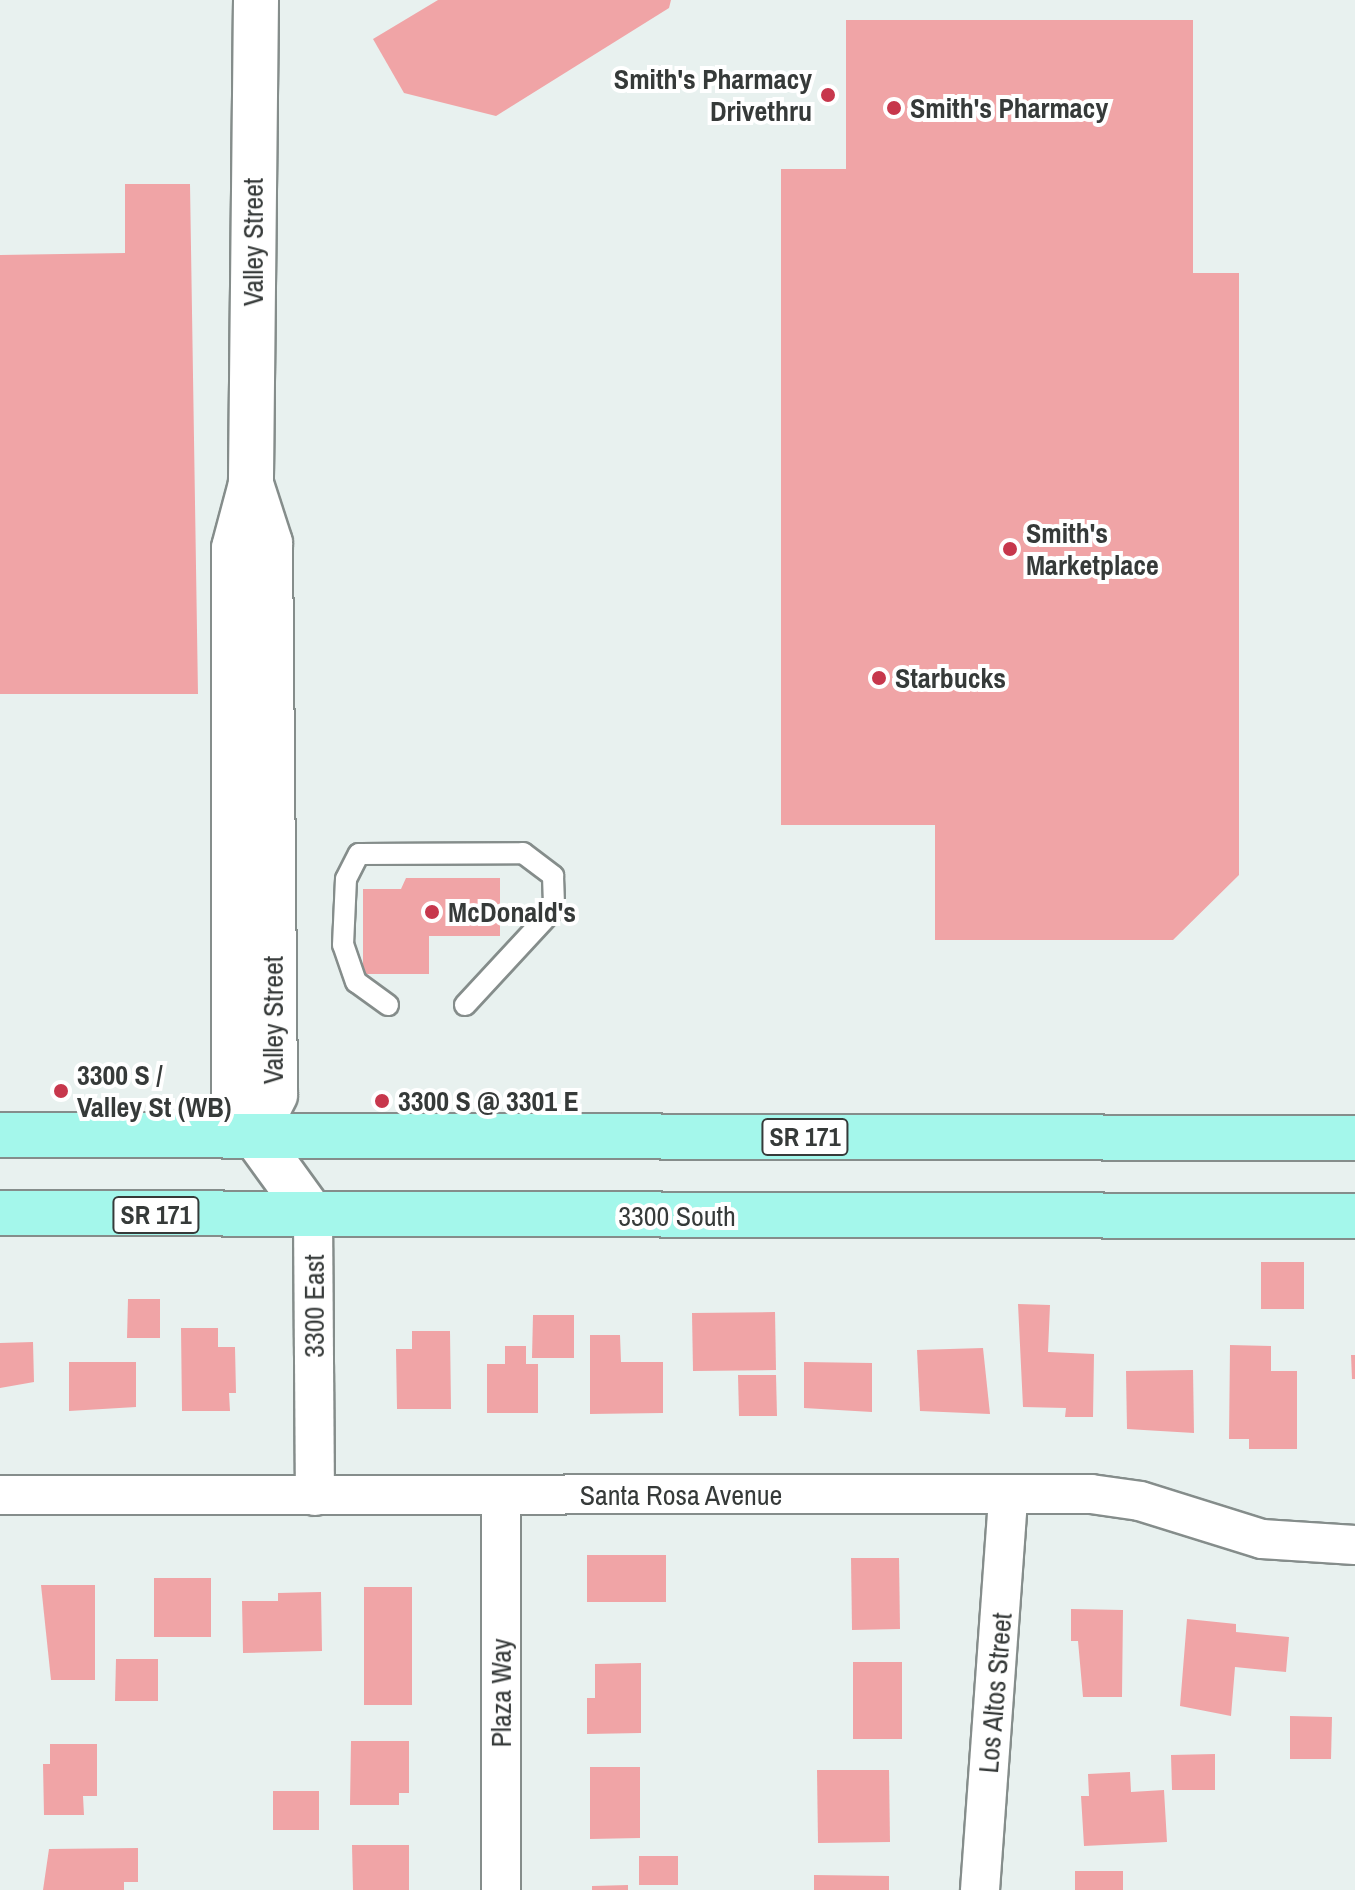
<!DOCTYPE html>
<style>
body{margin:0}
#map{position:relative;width:1355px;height:1890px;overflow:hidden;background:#e8f1ef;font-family:"Archivo Narrow",sans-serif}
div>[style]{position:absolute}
.building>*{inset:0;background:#f0a4a6}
.roads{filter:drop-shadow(2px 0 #858d8b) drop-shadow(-2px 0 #858d8b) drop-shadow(0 2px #858d8b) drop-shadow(0 -2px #858d8b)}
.lane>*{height:20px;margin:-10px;padding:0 10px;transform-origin:10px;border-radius:10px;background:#fff}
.street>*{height:38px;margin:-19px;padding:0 19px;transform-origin:19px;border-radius:19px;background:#fff}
.secondary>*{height:44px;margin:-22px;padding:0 22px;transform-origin:22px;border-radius:22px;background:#fff}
.primary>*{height:44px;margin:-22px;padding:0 22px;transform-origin:22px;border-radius:22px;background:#a4f7eb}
.dots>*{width:22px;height:22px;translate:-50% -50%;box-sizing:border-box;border:4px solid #fff;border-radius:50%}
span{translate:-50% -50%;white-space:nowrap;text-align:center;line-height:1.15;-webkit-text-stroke:8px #fff;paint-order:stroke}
.shield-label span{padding:2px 6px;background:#fff;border:2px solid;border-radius:6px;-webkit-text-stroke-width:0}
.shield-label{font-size:26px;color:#363a39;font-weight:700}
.poi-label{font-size:28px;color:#363a39;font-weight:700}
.right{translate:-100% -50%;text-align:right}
.left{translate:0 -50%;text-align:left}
.street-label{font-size:28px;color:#363a39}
</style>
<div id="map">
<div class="building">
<div style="clip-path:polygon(438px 0,671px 0,669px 8px,496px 116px,404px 93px,373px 39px)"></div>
<div style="clip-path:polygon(846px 20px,1193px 20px,1193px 273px,1239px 273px,1239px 875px,1173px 940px,935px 940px,935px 825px,781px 825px,781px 169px,846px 169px)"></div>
<div style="clip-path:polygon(125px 184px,190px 184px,198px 694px,0 694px,0 255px,125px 253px)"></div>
<div style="clip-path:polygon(406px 878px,500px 878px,500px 936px,429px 936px,429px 974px,363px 974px,363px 889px,401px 889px)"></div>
<div style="clip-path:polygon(1261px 1262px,1304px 1262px,1304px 1309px,1261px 1309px)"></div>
<div style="clip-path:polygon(128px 1299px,160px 1299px,160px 1338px,127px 1338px)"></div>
<div style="clip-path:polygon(1018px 1304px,1050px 1305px,1048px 1352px,1094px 1354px,1093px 1417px,1065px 1417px,1066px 1408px,1023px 1407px)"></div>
<div style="clip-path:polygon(775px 1312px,776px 1370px,693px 1371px,692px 1313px)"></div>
<div style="clip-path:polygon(533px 1315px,574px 1315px,574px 1358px,532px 1358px)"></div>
<div style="clip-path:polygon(181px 1328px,218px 1328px,218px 1347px,235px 1347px,236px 1393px,229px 1393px,230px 1411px,182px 1411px)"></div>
<div style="clip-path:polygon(412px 1331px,450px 1331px,451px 1409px,397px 1409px,396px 1349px,412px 1349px)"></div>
<div style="clip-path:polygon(590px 1335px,620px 1335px,621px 1362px,663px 1362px,663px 1413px,590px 1414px)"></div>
<div style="clip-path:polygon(33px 1342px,34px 1382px,0 1388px,0 1343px)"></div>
<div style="clip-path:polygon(1230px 1345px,1271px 1346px,1271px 1371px,1297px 1371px,1297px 1449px,1249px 1449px,1249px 1439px,1229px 1439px)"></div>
<div style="clip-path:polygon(505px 1346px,526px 1346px,526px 1364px,538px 1364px,538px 1413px,487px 1413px,487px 1364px,505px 1364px)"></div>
<div style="clip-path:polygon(983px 1348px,990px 1414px,920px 1411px,917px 1350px)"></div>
<div style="clip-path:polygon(1351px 1355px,1355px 1355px,1355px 1379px,1352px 1379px)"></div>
<div style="clip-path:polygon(69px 1362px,136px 1362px,136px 1407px,69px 1411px)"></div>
<div style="clip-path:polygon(804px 1362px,872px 1363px,872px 1412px,804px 1408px)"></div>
<div style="clip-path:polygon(1193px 1370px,1194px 1433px,1127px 1429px,1126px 1371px)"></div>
<div style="clip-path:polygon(738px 1375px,776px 1375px,777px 1416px,739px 1416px)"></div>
<div style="clip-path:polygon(587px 1555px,666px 1555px,666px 1602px,587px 1602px)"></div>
<div style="clip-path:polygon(851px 1558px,899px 1558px,900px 1629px,852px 1630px)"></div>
<div style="clip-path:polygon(154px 1578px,211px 1578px,211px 1637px,154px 1637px)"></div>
<div style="clip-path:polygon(41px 1585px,95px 1585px,95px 1680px,51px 1680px)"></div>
<div style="clip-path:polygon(364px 1587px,412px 1587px,412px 1705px,364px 1705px)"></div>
<div style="clip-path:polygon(321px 1592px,322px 1651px,243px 1653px,242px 1601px,278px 1601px,278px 1593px)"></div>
<div style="clip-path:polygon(1071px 1609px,1123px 1610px,1122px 1697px,1083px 1697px,1078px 1641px,1071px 1641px)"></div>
<div style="clip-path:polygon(1187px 1619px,1236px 1624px,1236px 1632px,1289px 1637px,1286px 1672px,1235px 1667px,1231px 1716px,1180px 1706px)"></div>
<div style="clip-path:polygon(116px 1659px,158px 1659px,158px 1701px,115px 1701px)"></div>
<div style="clip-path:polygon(853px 1662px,902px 1662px,902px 1739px,853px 1739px)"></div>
<div style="clip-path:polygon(641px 1663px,641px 1733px,587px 1734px,587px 1698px,595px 1698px,595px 1664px)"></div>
<div style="clip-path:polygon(1290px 1716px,1332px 1717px,1331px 1759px,1290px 1759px)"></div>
<div style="clip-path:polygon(351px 1741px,409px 1741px,409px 1793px,399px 1793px,399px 1805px,350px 1805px)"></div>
<div style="clip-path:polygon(50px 1744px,97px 1744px,97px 1796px,83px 1796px,84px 1815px,44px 1815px,43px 1764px,50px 1764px)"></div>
<div style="clip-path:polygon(1215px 1754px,1215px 1790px,1172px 1790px,1171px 1755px)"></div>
<div style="clip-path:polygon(590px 1767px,640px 1767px,640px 1838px,590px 1839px)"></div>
<div style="clip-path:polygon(817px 1770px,889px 1770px,890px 1842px,818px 1843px)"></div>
<div style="clip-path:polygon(1130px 1772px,1131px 1792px,1164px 1790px,1167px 1842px,1084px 1846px,1081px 1796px,1089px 1796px,1088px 1774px)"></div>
<div style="clip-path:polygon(273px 1791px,319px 1791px,319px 1830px,273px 1830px)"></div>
<div style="clip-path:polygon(352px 1845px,409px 1845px,409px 1890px,353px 1890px)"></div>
<div style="clip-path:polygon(138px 1848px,138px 1882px,124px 1882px,124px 1890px,43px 1890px,49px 1849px)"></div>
<div style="clip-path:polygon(639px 1856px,678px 1856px,678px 1885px,639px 1885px)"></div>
<div style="clip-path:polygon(1075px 1871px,1123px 1871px,1123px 1890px,1075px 1890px)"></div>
<div style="clip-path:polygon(814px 1875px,889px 1876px,889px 1890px,814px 1890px)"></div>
<div style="clip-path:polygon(628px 1885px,628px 1890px,592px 1890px,592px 1886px)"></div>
</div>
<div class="roads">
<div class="lane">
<div style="left:388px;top:1005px;width:39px;rotate:-144deg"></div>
<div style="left:356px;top:982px;width:39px;rotate:-109deg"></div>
<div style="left:343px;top:945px;width:66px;rotate:-87.4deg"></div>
<div style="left:346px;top:879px;width:28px;rotate:-63deg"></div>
<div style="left:359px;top:854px;width:164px;rotate:-0.3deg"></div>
<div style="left:523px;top:853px;width:38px;rotate:37deg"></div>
<div style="left:553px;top:876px;width:33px;rotate:88deg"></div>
<div style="left:554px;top:909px;width:131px;rotate:132.8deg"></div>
</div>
<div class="street">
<div style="left:313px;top:1216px;width:280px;rotate:89.6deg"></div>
<div style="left:0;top:1495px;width:1091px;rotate:-0.05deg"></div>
<div style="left:1091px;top:1494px;width:49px;rotate:8.1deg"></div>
<div style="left:1140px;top:1501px;width:128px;rotate:17.3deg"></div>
<div style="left:1262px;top:1539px;width:93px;rotate:3.7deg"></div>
<div style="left:501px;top:1890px;width:394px;rotate:-90deg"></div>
<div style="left:980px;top:1890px;width:396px;rotate:-85.9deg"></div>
</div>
<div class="secondary">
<div style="left:256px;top:0;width:484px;rotate:90.6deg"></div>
<div style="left:251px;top:484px;width:66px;rotate:104.9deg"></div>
<div style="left:234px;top:548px;width:546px;rotate:90deg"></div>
<div style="left:234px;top:1094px;width:47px;rotate:63.4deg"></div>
<div style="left:255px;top:1136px;width:99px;rotate:54.1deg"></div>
<div style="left:251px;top:484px;width:62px;rotate:72.1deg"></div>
<div style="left:270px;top:543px;width:552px;rotate:89.48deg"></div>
<div style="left:275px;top:1095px;width:46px;rotate:116deg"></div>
</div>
<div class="primary">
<div style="left:0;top:1135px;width:1355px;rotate:0.13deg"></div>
<div style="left:0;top:1213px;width:1355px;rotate:0.13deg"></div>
</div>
</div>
<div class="dots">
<div style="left:828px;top:95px;background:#c7374c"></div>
<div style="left:894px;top:108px;background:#c7374c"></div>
<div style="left:1010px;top:549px;background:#c7374c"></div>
<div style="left:879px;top:678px;background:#c7374c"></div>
<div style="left:432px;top:912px;background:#c7374c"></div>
<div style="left:61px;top:1091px;background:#c7374c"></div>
<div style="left:382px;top:1101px;background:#c7374c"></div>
</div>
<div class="shield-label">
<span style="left:805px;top:1137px">SR 171</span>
<span style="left:156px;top:1215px">SR 171</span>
</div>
<div class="poi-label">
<span class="right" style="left:812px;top:95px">Smith's Pharmacy<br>Drivethru</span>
<span class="left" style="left:910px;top:108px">Smith's Pharmacy</span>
<span class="left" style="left:1026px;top:549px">Smith's<br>Marketplace</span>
<span class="left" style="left:895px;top:678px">Starbucks</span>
<span class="left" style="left:448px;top:912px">McDonald's</span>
<span class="left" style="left:77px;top:1091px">3300 S /<br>Valley St (WB)</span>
<span class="left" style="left:398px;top:1101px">3300 S @ 3301 E</span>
</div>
<div class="street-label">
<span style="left:253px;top:242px;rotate:-90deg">Valley Street</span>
<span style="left:273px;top:1020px;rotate:-90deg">Valley Street</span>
<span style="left:677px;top:1216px">3300 South</span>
<span style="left:314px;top:1306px;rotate:-90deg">3300 East</span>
<span style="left:681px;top:1495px">Santa Rosa Avenue</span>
<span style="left:501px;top:1693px;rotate:-90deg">Plaza Way</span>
<span style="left:995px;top:1693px;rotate:-85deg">Los Altos Street</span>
</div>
</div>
